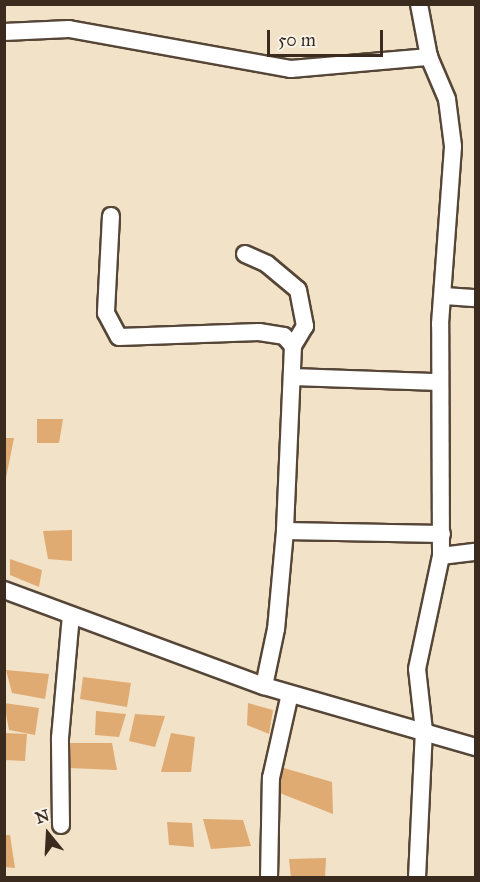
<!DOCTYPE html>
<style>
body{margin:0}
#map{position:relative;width:480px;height:882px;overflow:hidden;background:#f2e2c7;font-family:"IM FELL Great Primer",serif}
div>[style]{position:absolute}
.building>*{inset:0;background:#e0aa73}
.roads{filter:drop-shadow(2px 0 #564637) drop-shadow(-2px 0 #564637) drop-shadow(0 2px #564637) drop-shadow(0 -2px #564637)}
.street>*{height:16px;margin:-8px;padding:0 8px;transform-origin:8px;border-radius:8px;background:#fff}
span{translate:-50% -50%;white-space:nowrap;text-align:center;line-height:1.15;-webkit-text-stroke:4.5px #f7f3e8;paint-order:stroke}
.frame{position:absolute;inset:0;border:6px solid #3b2a1e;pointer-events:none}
.north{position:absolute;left:18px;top:804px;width:60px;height:60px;-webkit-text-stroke:4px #f7f3e8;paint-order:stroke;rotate:342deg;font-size:16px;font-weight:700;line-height:24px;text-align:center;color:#3b2a1e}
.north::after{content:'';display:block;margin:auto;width:21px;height:27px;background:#3b2a1e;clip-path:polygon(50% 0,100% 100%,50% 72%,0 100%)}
.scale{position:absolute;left:267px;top:30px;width:116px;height:27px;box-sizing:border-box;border:3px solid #3b2a1e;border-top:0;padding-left:8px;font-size:18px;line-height:21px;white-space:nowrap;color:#3b2a1e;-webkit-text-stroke:4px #f7f3e8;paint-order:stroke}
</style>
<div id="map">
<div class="building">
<div style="clip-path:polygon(37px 419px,63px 419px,59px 443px,37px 443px)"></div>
<div style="clip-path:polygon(4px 438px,14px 438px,6px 478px,4px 478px)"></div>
<div style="clip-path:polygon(72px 530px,72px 561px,48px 559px,43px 531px)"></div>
<div style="clip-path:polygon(10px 559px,42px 570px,39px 587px,10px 575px)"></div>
<div style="clip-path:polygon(6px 670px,49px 674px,45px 699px,12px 693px)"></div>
<div style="clip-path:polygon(83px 677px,131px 683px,127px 707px,80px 699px)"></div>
<div style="clip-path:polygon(4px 703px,39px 708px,35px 735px,9px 730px)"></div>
<div style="clip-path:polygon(248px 703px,273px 710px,269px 734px,247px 725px)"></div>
<div style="clip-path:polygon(96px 711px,126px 714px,119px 737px,95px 735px)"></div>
<div style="clip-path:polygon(135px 714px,165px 716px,155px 747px,129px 741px)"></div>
<div style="clip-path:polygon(4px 733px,27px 734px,25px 761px,4px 760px)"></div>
<div style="clip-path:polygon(171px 733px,195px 737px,191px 772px,161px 772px)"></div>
<div style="clip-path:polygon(70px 743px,112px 743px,117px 770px,68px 768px)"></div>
<div style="clip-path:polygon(277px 766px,332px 782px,333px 814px,272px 790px)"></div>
<div style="clip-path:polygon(203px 819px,243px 820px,251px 846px,211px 849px)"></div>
<div style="clip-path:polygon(167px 822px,192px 823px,194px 847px,169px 845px)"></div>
<div style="clip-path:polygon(4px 835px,10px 835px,15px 868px,4px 867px)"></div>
<div style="clip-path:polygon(326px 858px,325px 878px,291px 878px,289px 859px)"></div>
</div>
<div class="roads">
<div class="street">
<div style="left:4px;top:32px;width:65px;rotate:-2.6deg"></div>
<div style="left:69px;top:29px;width:226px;rotate:10.2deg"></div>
<div style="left:291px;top:69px;width:139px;rotate:-5deg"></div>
<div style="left:111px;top:216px;width:97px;rotate:93deg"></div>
<div style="left:106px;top:313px;width:27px;rotate:62deg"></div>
<div style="left:119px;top:337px;width:140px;rotate:-2deg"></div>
<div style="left:259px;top:332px;width:25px;rotate:9deg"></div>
<div style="left:284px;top:336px;width:13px;rotate:48deg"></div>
<div style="left:293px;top:346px;width:185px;rotate:92.5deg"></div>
<div style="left:285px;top:531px;width:98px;rotate:95.2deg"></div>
<div style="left:276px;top:629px;width:58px;rotate:101.9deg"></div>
<div style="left:245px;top:254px;width:24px;rotate:24deg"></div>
<div style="left:267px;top:264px;width:40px;rotate:40deg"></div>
<div style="left:298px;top:290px;width:37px;rotate:79deg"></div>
<div style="left:305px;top:326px;width:23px;rotate:121deg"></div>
<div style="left:445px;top:296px;width:31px;rotate:4deg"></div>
<div style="left:293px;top:377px;width:146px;rotate:2deg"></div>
<div style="left:285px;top:531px;width:157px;rotate:1.1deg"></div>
<div style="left:441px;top:556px;width:35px;rotate:-7deg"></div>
<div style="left:4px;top:590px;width:277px;rotate:20.3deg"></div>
<div style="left:264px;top:686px;width:221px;rotate:16.1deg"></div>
<div style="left:61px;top:825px;width:87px;rotate:-90.7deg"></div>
<div style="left:60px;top:738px;width:123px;rotate:-84.9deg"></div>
<div style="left:269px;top:878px;width:100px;rotate:-88.9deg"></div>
<div style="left:271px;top:778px;width:86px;rotate:-77.3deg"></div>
<div style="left:417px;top:878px;width:147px;rotate:-87.3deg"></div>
<div style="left:424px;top:731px;width:62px;rotate:-96.4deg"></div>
<div style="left:417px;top:669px;width:116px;rotate:-78deg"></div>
<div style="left:441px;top:556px;width:232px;rotate:-90.2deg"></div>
<div style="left:440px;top:324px;width:178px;rotate:-85.8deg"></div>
<div style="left:453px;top:146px;width:47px;rotate:-97.3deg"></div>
<div style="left:447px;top:99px;width:46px;rotate:-113.2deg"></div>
<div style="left:429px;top:57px;width:54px;rotate:-100.7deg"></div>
</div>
</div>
<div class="frame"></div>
<div class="north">N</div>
<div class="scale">50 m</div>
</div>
